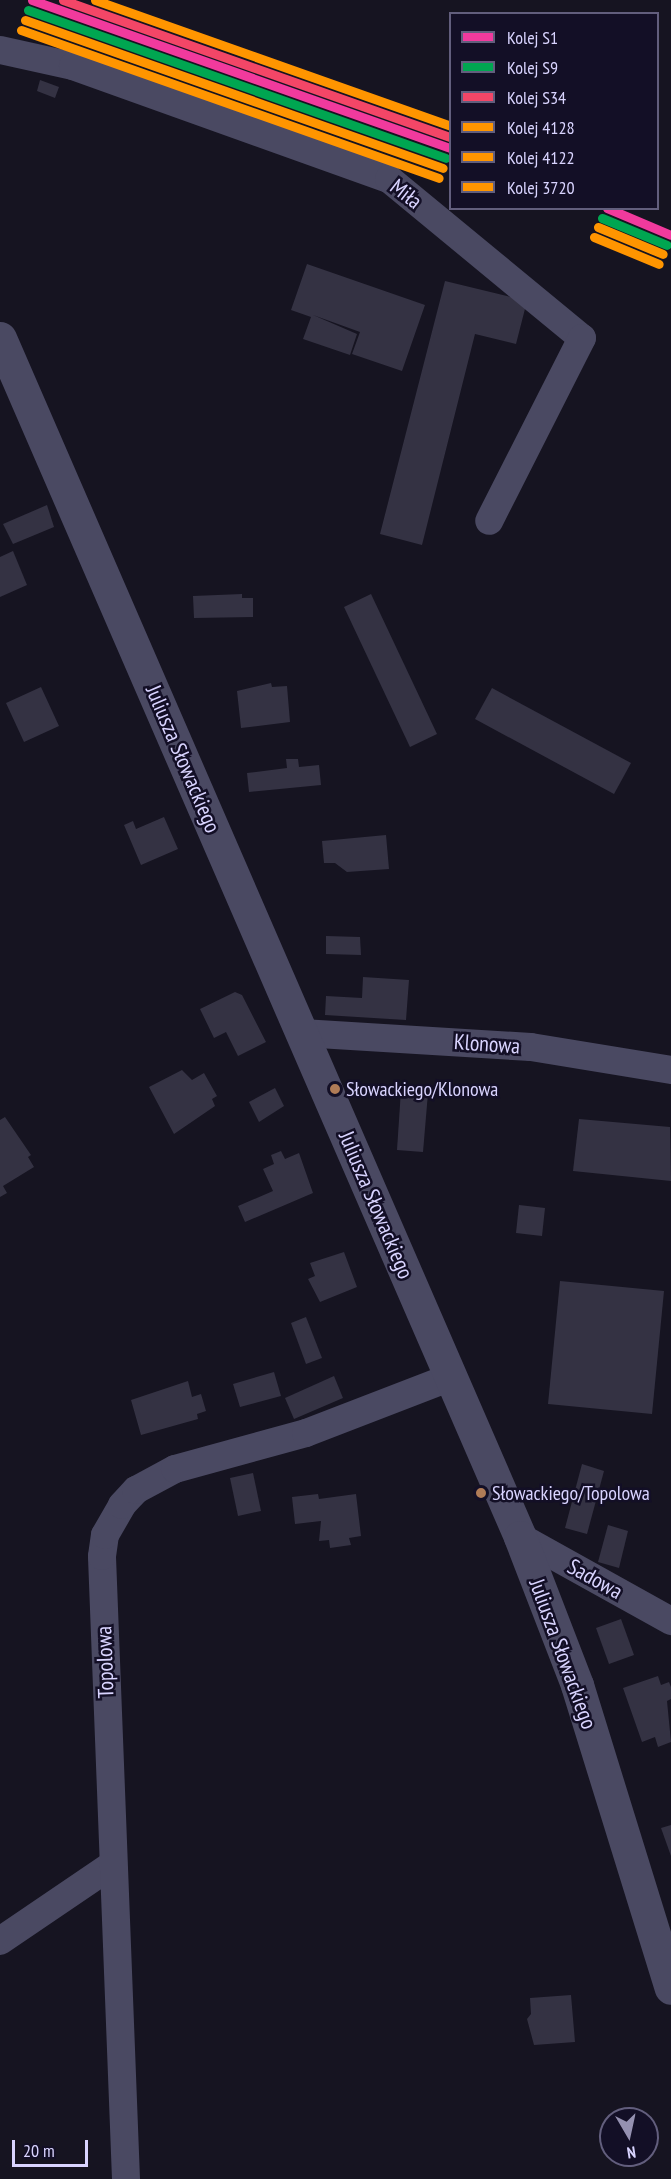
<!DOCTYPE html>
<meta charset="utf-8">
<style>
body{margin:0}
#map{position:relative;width:671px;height:2179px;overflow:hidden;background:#161421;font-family:"PT Sans Narrow",sans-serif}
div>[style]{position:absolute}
.building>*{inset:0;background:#343243}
.minor>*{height:28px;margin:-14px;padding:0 14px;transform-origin:14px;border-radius:14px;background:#4a4962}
.tertiary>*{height:33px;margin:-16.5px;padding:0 16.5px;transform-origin:16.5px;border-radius:16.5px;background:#4a4962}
.rail-1>*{height:9px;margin:-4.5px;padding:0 4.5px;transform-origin:4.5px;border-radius:4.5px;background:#f13a9d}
.rail-2>*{height:9px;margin:-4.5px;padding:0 4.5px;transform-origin:4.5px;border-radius:4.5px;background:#00a651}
.rail-3>*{height:9px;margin:-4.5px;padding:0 4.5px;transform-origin:4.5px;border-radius:4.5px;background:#f34667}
.rail-4>*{height:9px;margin:-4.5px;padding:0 4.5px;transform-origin:4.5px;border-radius:4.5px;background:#ff9500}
.rail-5>*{height:9px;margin:-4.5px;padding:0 4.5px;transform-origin:4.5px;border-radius:4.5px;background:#ff9500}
.rail-6>*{height:9px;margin:-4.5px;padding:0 4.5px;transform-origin:4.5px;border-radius:4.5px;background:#ff9500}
.dots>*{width:16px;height:16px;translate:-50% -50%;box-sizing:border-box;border:3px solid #130f26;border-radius:50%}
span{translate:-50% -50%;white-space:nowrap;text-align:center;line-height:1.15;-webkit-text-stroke:5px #130f26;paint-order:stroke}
.bus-label{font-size:20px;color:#d9d4ff}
.left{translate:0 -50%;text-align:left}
.street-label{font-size:22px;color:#d9d4ff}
.legend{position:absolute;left:449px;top:12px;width:210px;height:198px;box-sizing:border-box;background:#130f26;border:2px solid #625e7d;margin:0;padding:8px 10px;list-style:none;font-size:18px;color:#d9d4ff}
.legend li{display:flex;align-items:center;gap:12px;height:30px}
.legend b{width:30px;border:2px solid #625e7d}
.north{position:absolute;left:599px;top:2107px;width:60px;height:60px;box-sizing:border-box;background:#130f26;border:2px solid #625e7d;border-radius:50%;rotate:171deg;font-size:16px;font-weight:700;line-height:24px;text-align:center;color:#d9d4ff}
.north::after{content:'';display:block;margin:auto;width:21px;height:27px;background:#9591b1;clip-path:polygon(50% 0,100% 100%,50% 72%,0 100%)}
.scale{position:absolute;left:12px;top:2140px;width:76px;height:27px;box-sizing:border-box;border:3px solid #d9d4ff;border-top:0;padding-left:8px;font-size:18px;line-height:21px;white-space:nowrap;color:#d9d4ff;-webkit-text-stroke:4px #130f26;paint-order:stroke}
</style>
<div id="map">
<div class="building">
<div style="clip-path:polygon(40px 80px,59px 87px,55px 98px,37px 91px)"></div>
<div style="clip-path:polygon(307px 264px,425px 305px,402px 371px,352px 354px,360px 332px,313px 315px,357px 334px,350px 355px,303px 339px,311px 317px,291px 310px)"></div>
<div style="clip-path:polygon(445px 281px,527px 301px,516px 344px,475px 334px,422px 545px,380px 534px)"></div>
<div style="clip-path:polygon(47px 505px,54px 527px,13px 544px,3px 524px)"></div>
<div style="clip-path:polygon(13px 551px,27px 585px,0 597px,0 557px)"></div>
<div style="clip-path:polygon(242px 594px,242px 598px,253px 598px,253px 617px,194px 618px,193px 596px)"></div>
<div style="clip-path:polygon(371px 594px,437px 734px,410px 747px,344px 607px)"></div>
<div style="clip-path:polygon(271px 683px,272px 687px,287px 686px,290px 722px,241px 728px,237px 691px)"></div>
<div style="clip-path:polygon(41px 687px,59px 726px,24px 742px,6px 703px)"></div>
<div style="clip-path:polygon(492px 688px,631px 763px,614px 794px,475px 719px)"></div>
<div style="clip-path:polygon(286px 759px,298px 759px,299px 767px,319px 765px,321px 785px,249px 792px,247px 773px,287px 768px)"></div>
<div style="clip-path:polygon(164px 817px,178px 849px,141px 865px,124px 825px,133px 821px,136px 829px)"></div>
<div style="clip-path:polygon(386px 835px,389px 869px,347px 872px,335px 863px,324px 863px,322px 841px)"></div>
<div style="clip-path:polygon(326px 936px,360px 937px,361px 955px,326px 954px)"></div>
<div style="clip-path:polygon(363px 977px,409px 980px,406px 1020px,325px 1015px,326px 996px,362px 998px)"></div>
<div style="clip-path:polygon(235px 992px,242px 995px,266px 1042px,238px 1056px,226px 1032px,214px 1038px,200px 1009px)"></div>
<div style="clip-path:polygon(182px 1070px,192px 1080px,204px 1073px,217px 1096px,212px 1099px,215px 1106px,174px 1134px,149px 1087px)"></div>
<div style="clip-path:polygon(275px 1088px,284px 1106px,259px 1122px,249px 1102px)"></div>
<div style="clip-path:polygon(401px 1090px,428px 1093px,423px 1152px,397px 1150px)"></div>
<div style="clip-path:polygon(5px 1117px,31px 1155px,28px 1157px,34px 1167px,3px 1186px,7px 1193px,0 1197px,0 1120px)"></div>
<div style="clip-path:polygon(579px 1119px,670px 1127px,671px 1181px,573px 1171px)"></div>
<div style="clip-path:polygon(281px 1151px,285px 1159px,299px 1153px,313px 1193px,245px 1222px,238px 1206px,273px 1191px,263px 1169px,274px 1164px,271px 1155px)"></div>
<div style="clip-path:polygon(519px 1205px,545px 1208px,542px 1236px,516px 1233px)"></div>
<div style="clip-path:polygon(344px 1252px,357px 1287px,320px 1302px,308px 1279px,315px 1276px,310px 1263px)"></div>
<div style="clip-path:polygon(560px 1281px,664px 1291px,652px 1414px,548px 1404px)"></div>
<div style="clip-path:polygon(306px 1317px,322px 1358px,306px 1364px,291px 1323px)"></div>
<div style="clip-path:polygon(274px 1372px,281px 1396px,240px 1407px,233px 1384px)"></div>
<div style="clip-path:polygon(334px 1376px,343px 1398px,294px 1419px,285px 1398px)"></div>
<div style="clip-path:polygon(188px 1381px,192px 1397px,201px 1394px,206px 1411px,197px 1414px,198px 1419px,141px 1435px,131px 1400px)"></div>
<div style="clip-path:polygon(582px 1464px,604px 1471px,587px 1534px,565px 1528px)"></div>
<div style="clip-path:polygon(253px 1473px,261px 1511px,238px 1516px,230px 1478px)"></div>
<div style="clip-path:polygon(318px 1494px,319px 1499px,356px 1494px,361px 1536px,349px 1538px,351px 1545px,330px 1548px,329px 1540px,319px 1541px,321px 1521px,295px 1524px,292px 1497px)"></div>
<div style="clip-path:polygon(608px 1525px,628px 1531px,619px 1568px,598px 1562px)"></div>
<div style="clip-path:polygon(621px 1619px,634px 1655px,609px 1664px,596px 1628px)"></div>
<div style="clip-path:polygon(658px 1676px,661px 1685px,669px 1682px,671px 1687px,671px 1699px,667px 1701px,671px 1742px,658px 1747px,655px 1737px,642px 1742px,623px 1688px)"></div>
<div style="clip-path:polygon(671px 1825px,671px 1856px,661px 1828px)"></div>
<div style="clip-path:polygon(571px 1995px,575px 2042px,534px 2045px,527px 2019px,531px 2014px,530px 1998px)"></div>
</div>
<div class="minor">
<div style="left:0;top:50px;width:75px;rotate:12.4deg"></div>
<div style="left:73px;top:66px;width:336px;rotate:19.7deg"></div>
<div style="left:389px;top:179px;width:250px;rotate:39.5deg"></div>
<div style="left:582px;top:338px;width:205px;rotate:116.9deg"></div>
<div style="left:302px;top:1033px;width:229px;rotate:3.5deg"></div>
<div style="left:531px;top:1047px;width:142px;rotate:9.3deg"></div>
<div style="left:520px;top:1537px;width:173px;rotate:29.1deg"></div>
<div style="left:0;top:1941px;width:135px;rotate:-34.2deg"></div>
<div style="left:126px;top:2179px;width:623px;rotate:-92.21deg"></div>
<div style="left:102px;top:1556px;width:21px;rotate:-82deg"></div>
<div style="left:105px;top:1535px;width:34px;rotate:-60deg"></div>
<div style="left:122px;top:1505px;width:21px;rotate:-47deg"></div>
<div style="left:136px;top:1490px;width:44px;rotate:-28.3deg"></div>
<div style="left:175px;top:1469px;width:136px;rotate:-15.4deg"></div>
<div style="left:306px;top:1433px;width:155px;rotate:-21.1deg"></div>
</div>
<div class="tertiary">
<div style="left:0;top:338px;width:1307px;rotate:66.55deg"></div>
<div style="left:520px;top:1537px;width:159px;rotate:68.9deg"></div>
<div style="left:577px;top:1685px;width:317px;rotate:72.8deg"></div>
</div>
<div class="rail-1">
<div style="left:32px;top:0;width:443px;rotate:19.5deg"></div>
<div style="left:607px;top:208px;width:69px;rotate:22.9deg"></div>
</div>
<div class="rail-2">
<div style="left:28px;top:10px;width:443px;rotate:19.5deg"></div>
<div style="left:602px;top:218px;width:70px;rotate:22.6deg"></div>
</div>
<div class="rail-3">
<div style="left:63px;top:0;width:411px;rotate:19.5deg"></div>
</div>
<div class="rail-4">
<div style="left:25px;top:20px;width:443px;rotate:19.5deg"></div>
<div style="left:598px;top:227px;width:70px;rotate:22.6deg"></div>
</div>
<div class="rail-5">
<div style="left:95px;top:0;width:377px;rotate:19.5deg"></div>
</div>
<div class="rail-6">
<div style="left:21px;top:30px;width:443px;rotate:19.5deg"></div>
<div style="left:594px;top:237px;width:70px;rotate:22.6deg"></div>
</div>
<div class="dots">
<div style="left:335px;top:1089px;background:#b07c57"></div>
<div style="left:481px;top:1493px;background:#b07c57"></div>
</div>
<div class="bus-label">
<span class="left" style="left:346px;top:1089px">Słowackiego/Klonowa</span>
<span class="left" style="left:492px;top:1493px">Słowackiego/Topolowa</span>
</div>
<div class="street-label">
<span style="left:406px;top:194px;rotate:38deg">Miła</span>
<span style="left:183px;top:759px;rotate:67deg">Juliusza Słowackiego</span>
<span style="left:487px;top:1044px;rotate:4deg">Klonowa</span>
<span style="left:376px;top:1205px;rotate:67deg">Juliusza Słowackiego</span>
<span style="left:595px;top:1579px;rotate:29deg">Sadowa</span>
<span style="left:563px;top:1654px;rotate:70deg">Juliusza Słowackiego</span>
<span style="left:105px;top:1662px;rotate:-92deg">Topolowa</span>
</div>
<ul class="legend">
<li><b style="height:8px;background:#f13a9d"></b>Kolej S1</li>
<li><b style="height:8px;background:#00a651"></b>Kolej S9</li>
<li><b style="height:8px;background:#f34667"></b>Kolej S34</li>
<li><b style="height:8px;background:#ff9500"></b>Kolej 4128</li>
<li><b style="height:8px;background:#ff9500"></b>Kolej 4122</li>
<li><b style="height:8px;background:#ff9500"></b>Kolej 3720</li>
</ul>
<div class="north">N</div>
<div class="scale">20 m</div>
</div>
